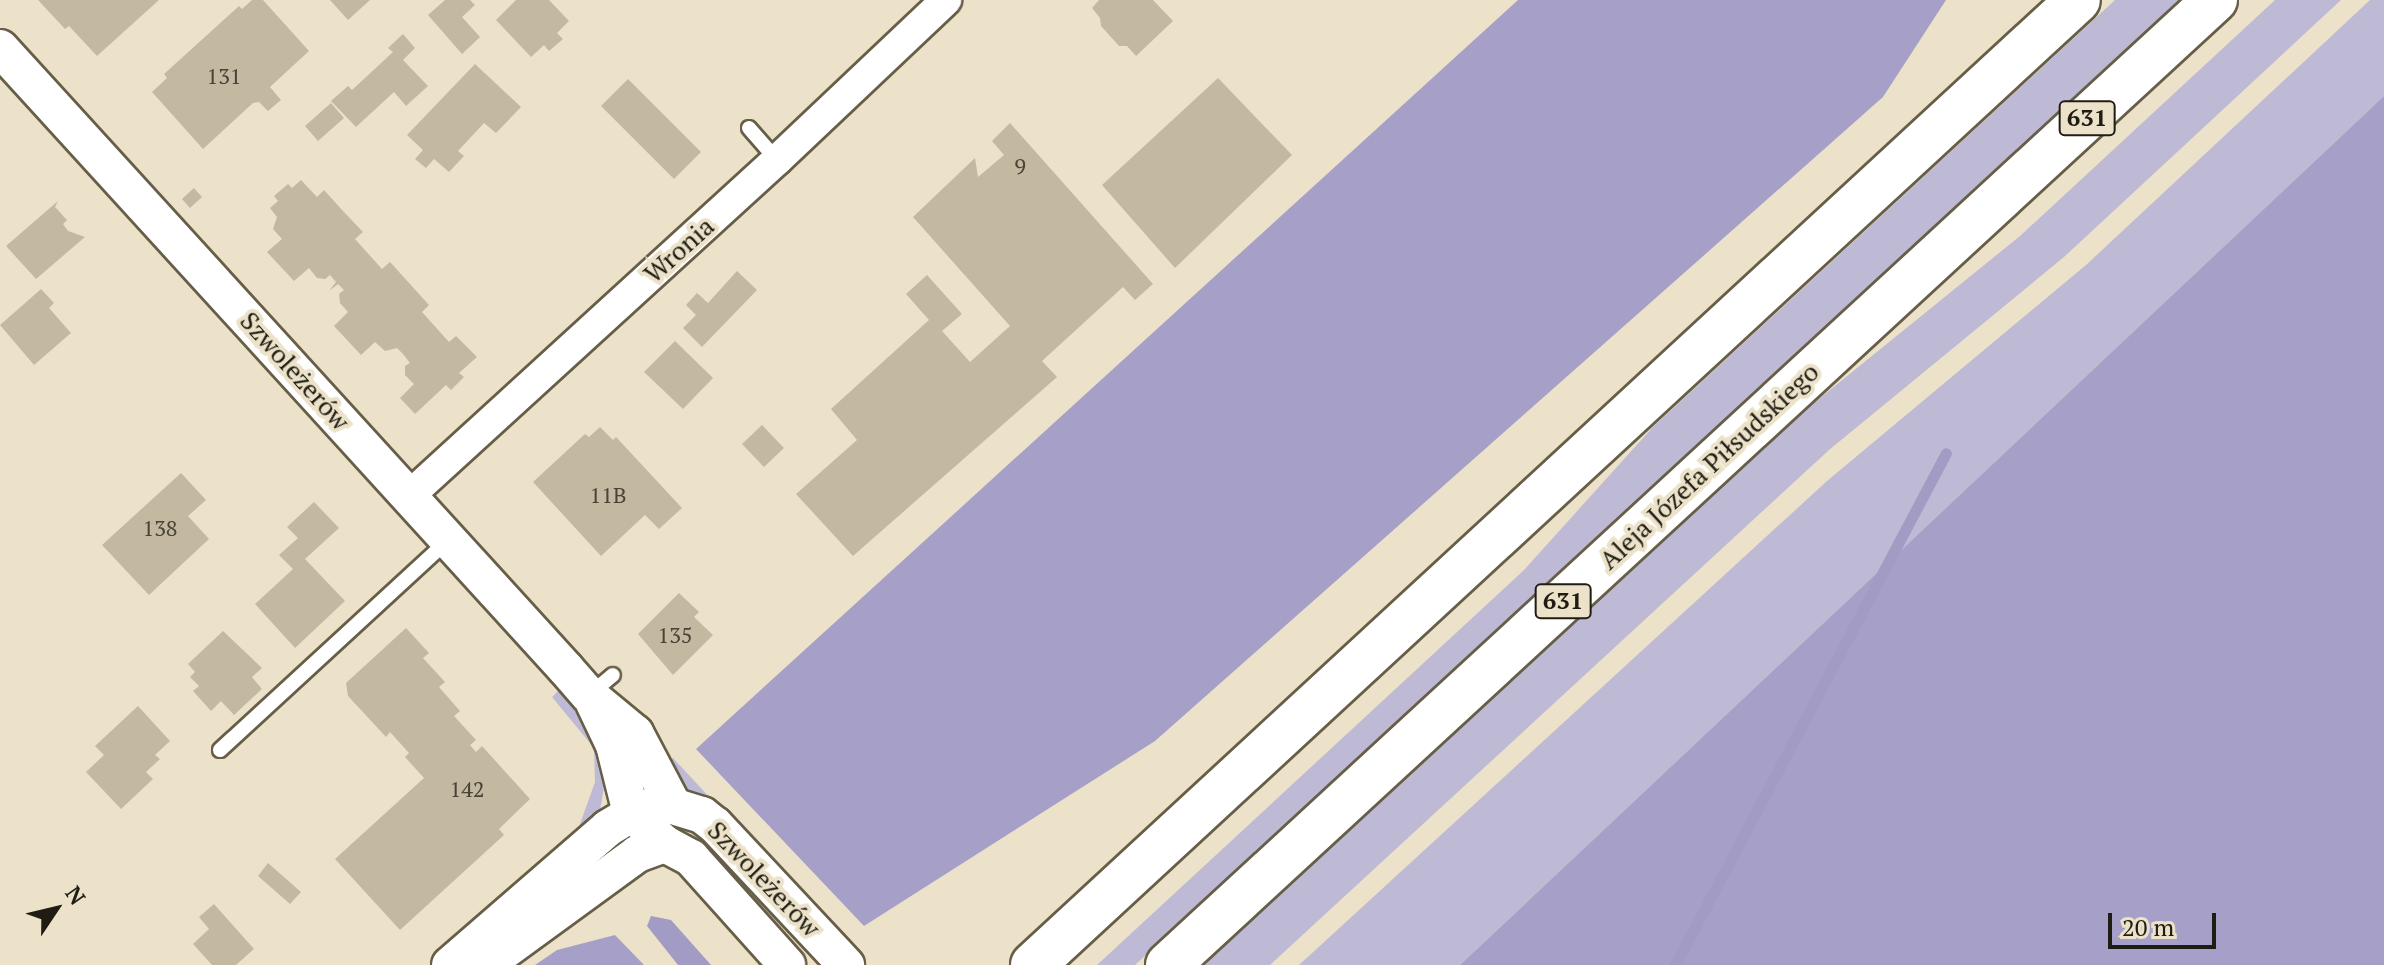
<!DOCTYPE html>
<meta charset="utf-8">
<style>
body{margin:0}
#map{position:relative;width:2384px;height:965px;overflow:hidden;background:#ece2c9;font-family:"PT Serif",serif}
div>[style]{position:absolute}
.green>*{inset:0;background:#bebad5}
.forest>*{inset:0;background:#a6a0c8}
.water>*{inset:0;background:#a29bc3}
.stream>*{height:11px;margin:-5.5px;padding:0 5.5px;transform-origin:5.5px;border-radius:5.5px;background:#a29bc3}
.building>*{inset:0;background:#c3b9a1}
.roads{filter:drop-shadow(2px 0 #675e48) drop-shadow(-2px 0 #675e48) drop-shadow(0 2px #675e48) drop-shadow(0 -2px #675e48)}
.service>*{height:14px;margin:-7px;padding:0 7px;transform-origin:7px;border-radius:7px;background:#fff}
.minor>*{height:30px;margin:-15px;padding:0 15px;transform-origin:15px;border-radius:15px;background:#fff}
.tertiary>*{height:36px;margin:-18px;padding:0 18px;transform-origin:18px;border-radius:18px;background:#fff}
.primary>*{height:44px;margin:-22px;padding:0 22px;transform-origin:22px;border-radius:22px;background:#fff}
span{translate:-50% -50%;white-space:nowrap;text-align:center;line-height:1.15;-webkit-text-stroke:8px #ece2c9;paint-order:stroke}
.number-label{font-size:22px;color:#484336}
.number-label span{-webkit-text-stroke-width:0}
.shield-label span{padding:2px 6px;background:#ece2c9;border:2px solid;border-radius:6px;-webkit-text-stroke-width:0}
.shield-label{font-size:24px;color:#1f1c13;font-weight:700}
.street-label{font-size:26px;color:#1f1c13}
.north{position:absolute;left:16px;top:869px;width:80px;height:80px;-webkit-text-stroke:6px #ece2c9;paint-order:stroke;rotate:55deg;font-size:22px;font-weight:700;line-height:32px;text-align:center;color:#1f1c13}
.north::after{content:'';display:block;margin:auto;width:28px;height:36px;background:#1f1c13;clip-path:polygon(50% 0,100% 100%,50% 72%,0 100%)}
.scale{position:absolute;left:2108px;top:913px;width:108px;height:36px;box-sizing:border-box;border:4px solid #1f1c13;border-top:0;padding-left:10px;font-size:24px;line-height:28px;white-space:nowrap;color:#1f1c13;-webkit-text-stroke:6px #ece2c9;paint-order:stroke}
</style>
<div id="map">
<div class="green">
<div style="clip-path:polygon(2115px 0,2181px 0,1135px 965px,1097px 965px,1523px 571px,1653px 427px)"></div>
<div style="clip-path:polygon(2275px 0,2341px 0,2064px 257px,1829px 450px,1270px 965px,1203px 965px,1799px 415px,2020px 236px)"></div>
<div style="clip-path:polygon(2370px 0,2384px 0,2384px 96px,1460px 965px,1299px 965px,1827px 481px,2086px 265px)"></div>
<div style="clip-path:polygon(559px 690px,586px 720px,607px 771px,600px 810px,582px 833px,580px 824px,595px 782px,594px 748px,552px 697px)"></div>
<div style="clip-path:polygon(673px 758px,724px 813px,683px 790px,669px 761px)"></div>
</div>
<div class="forest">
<div style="clip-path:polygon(1518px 0,1946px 0,1883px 97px,1155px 741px,864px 926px,696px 749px)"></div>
<div style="clip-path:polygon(2384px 96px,2384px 965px,1460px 965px)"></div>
<div style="clip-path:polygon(615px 935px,644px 965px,535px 965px,557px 950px)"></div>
</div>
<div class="water">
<div style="clip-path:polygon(651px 916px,671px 920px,711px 965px,678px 965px,647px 926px)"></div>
</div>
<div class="stream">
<div style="left:1675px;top:965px;width:579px;rotate:-62.11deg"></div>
</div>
<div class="building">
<div style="clip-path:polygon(38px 0,159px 0,97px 56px,69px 26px,65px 29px)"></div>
<div style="clip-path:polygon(252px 0,263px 0,309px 51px,270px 87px,281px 100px,268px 111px,259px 102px,253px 103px,203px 149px,152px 92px,167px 78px,164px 74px,239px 6px,242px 9px)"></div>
<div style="clip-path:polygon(330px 0,370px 0,348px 20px)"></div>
<div style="clip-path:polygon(445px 0,470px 0,475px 5px,462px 17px,480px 37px,462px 54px,428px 15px)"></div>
<div style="clip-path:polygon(516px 0,549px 0,569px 21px,557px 33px,563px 39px,549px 51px,544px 45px,531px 57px,496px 20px)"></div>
<div style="clip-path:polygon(1099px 0,1153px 0,1173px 21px,1136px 56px,1127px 46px,1119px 46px,1101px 26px,1100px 18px,1092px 8px)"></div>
<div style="clip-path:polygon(403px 34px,415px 48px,403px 60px,428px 86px,406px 106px,394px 92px,356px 127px,331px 101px,348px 86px,352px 90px,393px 52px,388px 48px)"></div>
<div style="clip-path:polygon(475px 64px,521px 107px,496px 133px,484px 123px,458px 151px,464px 156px,449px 172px,434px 159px,426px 168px,415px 159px,423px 150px,407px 135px)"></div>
<div style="clip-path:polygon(1218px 78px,1292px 155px,1175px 268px,1102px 185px)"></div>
<div style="clip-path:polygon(628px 79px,701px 152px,674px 179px,601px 106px)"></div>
<div style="clip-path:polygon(331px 103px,344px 118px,318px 141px,305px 126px)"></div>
<div style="clip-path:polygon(1010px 123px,1153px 284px,1135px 300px,1123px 287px,1042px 361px,1057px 377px,853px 556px,796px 494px,857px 440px,831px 409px,929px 320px,906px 294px,927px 275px,962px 314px,942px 331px,970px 362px,1010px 326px,913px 217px,975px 158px,978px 177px,1004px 155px,992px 141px)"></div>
<div style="clip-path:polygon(301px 180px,317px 197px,324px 190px,343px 211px,363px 232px,355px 239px,382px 269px,390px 262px,429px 305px,422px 312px,449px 342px,456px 336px,477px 357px,459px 373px,464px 377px,451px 390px,446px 385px,415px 414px,400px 398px,414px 384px,405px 375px,405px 366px,410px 363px,403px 354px,397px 348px,385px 351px,375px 342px,361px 355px,334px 326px,348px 312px,340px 303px,339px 294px,344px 290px,338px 284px,329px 291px,336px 282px,330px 275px,325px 279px,317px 278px,309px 268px,294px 281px,267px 252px,282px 239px,273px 229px,277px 217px,270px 208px,278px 201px,274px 196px,288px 184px,292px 188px)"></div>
<div style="clip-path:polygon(194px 188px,202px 197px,190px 208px,182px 199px)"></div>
<div style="clip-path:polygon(58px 201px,55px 207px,67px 220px,63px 224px,68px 231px,85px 237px,36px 279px,6px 246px)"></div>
<div style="clip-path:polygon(737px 271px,757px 290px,702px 347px,683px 328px,696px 315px,686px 305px,697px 293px,708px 303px)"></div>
<div style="clip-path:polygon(41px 289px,54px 303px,49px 308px,71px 333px,34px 365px,0 325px)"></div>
<div style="clip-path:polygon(675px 341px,713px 378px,683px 409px,644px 372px)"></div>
<div style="clip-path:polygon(762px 425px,784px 448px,764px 467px,742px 444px)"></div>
<div style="clip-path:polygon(600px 427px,613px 440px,616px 437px,682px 508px,659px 529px,645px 515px,601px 556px,533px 482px,585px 434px,589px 437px)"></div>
<div style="clip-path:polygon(181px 473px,206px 500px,188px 516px,209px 539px,149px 595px,102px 545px)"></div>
<div style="clip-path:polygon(314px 502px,339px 528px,305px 559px,345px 601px,295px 648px,255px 604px,293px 569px,279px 555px,298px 538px,287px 527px)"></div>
<div style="clip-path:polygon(679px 593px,699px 612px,694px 617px,713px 635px,673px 675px,638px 634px)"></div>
<div style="clip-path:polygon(406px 628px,429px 653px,423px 658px,445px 682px,439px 687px,460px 711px,454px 716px,476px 740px,470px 745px,476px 752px,482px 746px,530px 799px,499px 829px,504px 835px,400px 930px,335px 859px,424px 778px,405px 757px,409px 753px,390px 732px,386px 737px,348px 696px,346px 683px)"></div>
<div style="clip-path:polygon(223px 631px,262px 668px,252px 677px,262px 689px,234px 715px,221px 701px,211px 711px,193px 691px,199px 686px,190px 677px,195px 672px,188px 664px)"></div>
<div style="clip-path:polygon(138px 706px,170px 741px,155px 755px,160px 759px,146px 772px,153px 779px,121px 809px,86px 772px,104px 755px,95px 746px)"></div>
<div style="clip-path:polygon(268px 863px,301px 892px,290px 904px,258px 876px)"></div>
<div style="clip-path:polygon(214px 904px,254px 949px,236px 965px,212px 965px,193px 944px,209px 929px,199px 917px)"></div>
</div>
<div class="roads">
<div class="service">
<div style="left:749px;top:128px;width:43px;rotate:48.8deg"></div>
<div style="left:589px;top:695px;width:31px;rotate:-40deg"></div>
<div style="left:220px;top:750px;width:310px;rotate:-42.6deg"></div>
</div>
<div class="minor">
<div style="left:409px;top:496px;width:498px;rotate:-42.4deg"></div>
<div style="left:777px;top:160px;width:233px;rotate:-43.4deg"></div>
</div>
<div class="tertiary">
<div style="left:0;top:48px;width:840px;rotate:47.65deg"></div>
<div style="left:566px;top:669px;width:35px;rotate:49deg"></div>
<div style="left:589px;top:695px;width:60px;rotate:39.6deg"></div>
<div style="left:635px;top:733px;width:81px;rotate:62.2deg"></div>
<div style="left:594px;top:703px;width:47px;rotate:64.5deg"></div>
<div style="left:614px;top:745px;width:70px;rotate:76deg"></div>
<div style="left:631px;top:813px;width:46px;rotate:42.4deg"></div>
<div style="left:665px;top:844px;width:30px;rotate:28deg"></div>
<div style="left:691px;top:858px;width:144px;rotate:48.1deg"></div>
<div style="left:450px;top:965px;width:209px;rotate:-40.9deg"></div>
<div style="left:608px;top:828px;width:37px;rotate:-31deg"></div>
<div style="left:640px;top:809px;width:26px;rotate:-11deg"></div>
<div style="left:666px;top:804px;width:38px;rotate:17deg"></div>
<div style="left:702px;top:815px;width:16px;rotate:38deg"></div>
<div style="left:715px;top:825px;width:192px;rotate:46.9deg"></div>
<div style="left:485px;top:965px;width:188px;rotate:-36.1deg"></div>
<div style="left:637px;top:854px;width:30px;rotate:-20deg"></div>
</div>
<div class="primary">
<div style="left:1033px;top:965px;width:1422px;rotate:-42.72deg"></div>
<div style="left:1168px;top:965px;width:1424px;rotate:-42.67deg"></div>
</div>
</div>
<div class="number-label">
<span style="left:224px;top:76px">131</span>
<span style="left:1020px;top:166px">9</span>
<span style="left:608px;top:495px">11B</span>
<span style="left:160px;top:528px">138</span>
<span style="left:675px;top:635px">135</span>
<span style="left:467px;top:789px">142</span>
</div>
<div class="shield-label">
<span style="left:2087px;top:118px">631</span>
<span style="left:1563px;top:601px">631</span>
</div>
<div class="street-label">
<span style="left:679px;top:250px;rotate:-42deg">Wronia</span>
<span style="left:295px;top:371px;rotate:48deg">Szwoleżerów</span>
<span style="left:1709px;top:466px;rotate:-43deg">Aleja Józefa Piłsudskiego</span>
<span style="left:764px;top:879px;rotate:46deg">Szwoleżerów</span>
</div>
<div class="north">N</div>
<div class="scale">20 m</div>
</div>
